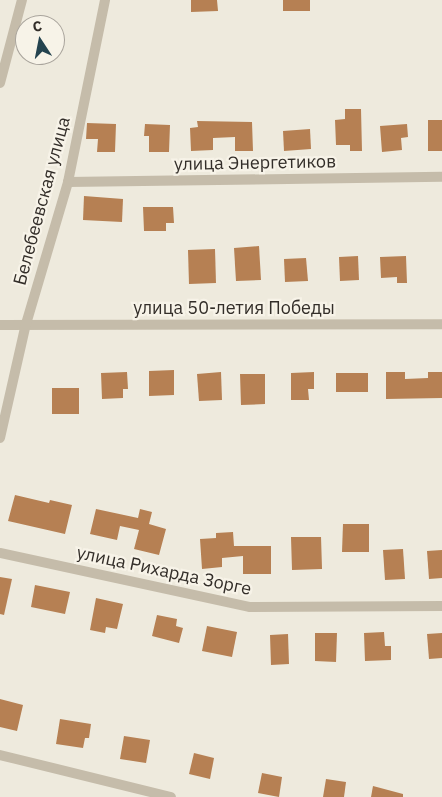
<!DOCTYPE html>
<meta charset="utf-8">
<style>
body{margin:0}
#map{position:relative;width:442px;height:797px;overflow:hidden;background:#eeeadd;font-family:"IBM Plex Sans",sans-serif}
div>[style]{position:absolute}
.building>*{inset:0;background:#b68053}
.minor>*{height:10px;margin:-5px;padding:0 5px;transform-origin:5px;border-radius:5px;background:#c5bcaa}
span{translate:-50% -50%;white-space:nowrap;text-align:center;line-height:1.15;-webkit-text-stroke:4.5px #f7f3e8;paint-order:stroke}
.street-label{font-size:18px;color:#332e29}
.north{position:absolute;left:15px;top:15px;width:50px;height:50px;box-sizing:border-box;background:#f7f3e8;border:1px solid #a9a49c;border-radius:50%;rotate:349deg;font-size:14px;font-weight:700;line-height:20px;text-align:center;color:#332e29}
.north::after{content:'';display:block;margin:auto;width:18px;height:22px;background:#24434f;clip-path:polygon(50% 0,100% 100%,50% 72%,0 100%)}
</style>
<div id="map">
<div class="building">
<div style="clip-path:polygon(191px 0,217px 0,218px 11px,191px 12px)"></div>
<div style="clip-path:polygon(283px 0,310px 0,310px 11px,283px 11px)"></div>
<div style="clip-path:polygon(345px 109px,361px 109px,362px 151px,350px 151px,350px 145px,336px 145px,335px 120px,345px 119px)"></div>
<div style="clip-path:polygon(428px 120px,442px 120px,442px 151px,428px 151px)"></div>
<div style="clip-path:polygon(197px 121px,252px 122px,253px 151px,235px 151px,235px 137px,213px 138px,213px 150px,191px 151px,190px 128px,198px 127px)"></div>
<div style="clip-path:polygon(87px 123px,116px 124px,115px 152px,97px 152px,98px 139px,86px 139px)"></div>
<div style="clip-path:polygon(145px 124px,170px 125px,169px 152px,149px 152px,149px 136px,144px 136px)"></div>
<div style="clip-path:polygon(407px 124px,408px 137px,401px 138px,402px 150px,382px 152px,380px 126px)"></div>
<div style="clip-path:polygon(310px 129px,311px 149px,284px 151px,283px 131px)"></div>
<div style="clip-path:polygon(84px 196px,123px 199px,122px 222px,83px 220px)"></div>
<div style="clip-path:polygon(143px 207px,173px 207px,174px 223px,166px 223px,166px 231px,144px 231px)"></div>
<div style="clip-path:polygon(259px 246px,261px 280px,236px 281px,234px 248px)"></div>
<div style="clip-path:polygon(215px 249px,216px 283px,189px 284px,188px 250px)"></div>
<div style="clip-path:polygon(358px 256px,359px 280px,340px 281px,339px 257px)"></div>
<div style="clip-path:polygon(406px 256px,407px 283px,397px 283px,397px 277px,381px 278px,380px 257px)"></div>
<div style="clip-path:polygon(306px 258px,308px 281px,285px 282px,284px 259px)"></div>
<div style="clip-path:polygon(174px 370px,174px 395px,149px 396px,149px 371px)"></div>
<div style="clip-path:polygon(127px 372px,128px 389px,123px 389px,123px 398px,102px 399px,101px 373px)"></div>
<div style="clip-path:polygon(221px 372px,222px 400px,199px 401px,197px 374px)"></div>
<div style="clip-path:polygon(314px 372px,314px 389px,308px 389px,309px 400px,291px 400px,291px 373px)"></div>
<div style="clip-path:polygon(386px 372px,405px 372px,405px 379px,428px 378px,428px 372px,442px 372px,442px 398px,386px 399px)"></div>
<div style="clip-path:polygon(336px 373px,368px 373px,368px 392px,336px 392px)"></div>
<div style="clip-path:polygon(240px 374px,265px 374px,265px 404px,241px 405px)"></div>
<div style="clip-path:polygon(52px 388px,79px 388px,79px 414px,52px 414px)"></div>
<div style="clip-path:polygon(15px 495px,49px 503px,50px 500px,72px 505px,65px 534px,8px 521px)"></div>
<div style="clip-path:polygon(96px 509px,138px 518px,140px 509px,152px 512px,149px 524px,166px 529px,159px 555px,134px 549px,139px 530px,120px 526px,117px 540px,90px 534px)"></div>
<div style="clip-path:polygon(343px 524px,369px 524px,369px 552px,342px 552px)"></div>
<div style="clip-path:polygon(233px 532px,234px 546px,271px 546px,271px 574px,243px 574px,243px 556px,222px 558px,222px 567px,202px 569px,200px 539px,216px 538px,216px 533px)"></div>
<div style="clip-path:polygon(291px 537px,321px 537px,322px 569px,292px 570px)"></div>
<div style="clip-path:polygon(403px 549px,405px 579px,385px 580px,383px 550px)"></div>
<div style="clip-path:polygon(442px 550px,442px 578px,429px 579px,427px 551px)"></div>
<div style="clip-path:polygon(0 577px,12px 579px,4px 615px,0 614px)"></div>
<div style="clip-path:polygon(35px 585px,70px 592px,65px 614px,31px 607px)"></div>
<div style="clip-path:polygon(96px 598px,123px 604px,117px 629px,106px 627px,105px 633px,90px 630px)"></div>
<div style="clip-path:polygon(157px 615px,177px 619px,176px 626px,183px 628px,179px 643px,152px 636px)"></div>
<div style="clip-path:polygon(207px 626px,237px 632px,232px 657px,202px 651px)"></div>
<div style="clip-path:polygon(384px 632px,385px 646px,391px 646px,391px 660px,365px 661px,364px 633px)"></div>
<div style="clip-path:polygon(315px 633px,337px 633px,336px 662px,315px 661px)"></div>
<div style="clip-path:polygon(442px 633px,442px 658px,429px 659px,427px 634px)"></div>
<div style="clip-path:polygon(288px 634px,289px 664px,271px 665px,270px 635px)"></div>
<div style="clip-path:polygon(0 699px,23px 705px,17px 731px,0 727px)"></div>
<div style="clip-path:polygon(60px 719px,91px 724px,89px 738px,85px 738px,83px 748px,56px 744px)"></div>
<div style="clip-path:polygon(124px 736px,150px 740px,146px 763px,120px 759px)"></div>
<div style="clip-path:polygon(194px 753px,214px 758px,210px 779px,189px 774px)"></div>
<div style="clip-path:polygon(262px 773px,282px 777px,279px 797px,258px 793px)"></div>
<div style="clip-path:polygon(326px 779px,346px 782px,344px 797px,323px 797px)"></div>
<div style="clip-path:polygon(373px 786px,403px 794px,403px 797px,371px 797px)"></div>
</div>
<div class="minor">
<div style="left:0;top:83px;width:86px;rotate:-75.2deg"></div>
<div style="left:68px;top:182px;width:374px;rotate:-0.8deg"></div>
<div style="left:0;top:325px;width:442px;rotate:-0.1deg"></div>
<div style="left:0;top:438px;width:117px;rotate:-77.2deg"></div>
<div style="left:26px;top:324px;width:148px;rotate:-73.5deg"></div>
<div style="left:68px;top:182px;width:186px;rotate:-78.5deg"></div>
<div style="left:0;top:553px;width:256px;rotate:12.2deg"></div>
<div style="left:250px;top:607px;width:192px;rotate:-0.3deg"></div>
<div style="left:0;top:755px;width:176px;rotate:13.8deg"></div>
</div>
<div class="street-label">
<span style="left:255px;top:163px;rotate:-1deg">улица Энергетиков</span>
<span style="left:42px;top:201px;rotate:-75deg">Белебеевская улица</span>
<span style="left:234px;top:308px">улица 50-летия Победы</span>
<span style="left:164px;top:571px;rotate:12deg">улица Рихарда Зорге</span>
</div>
<div class="north">С</div>
</div>
